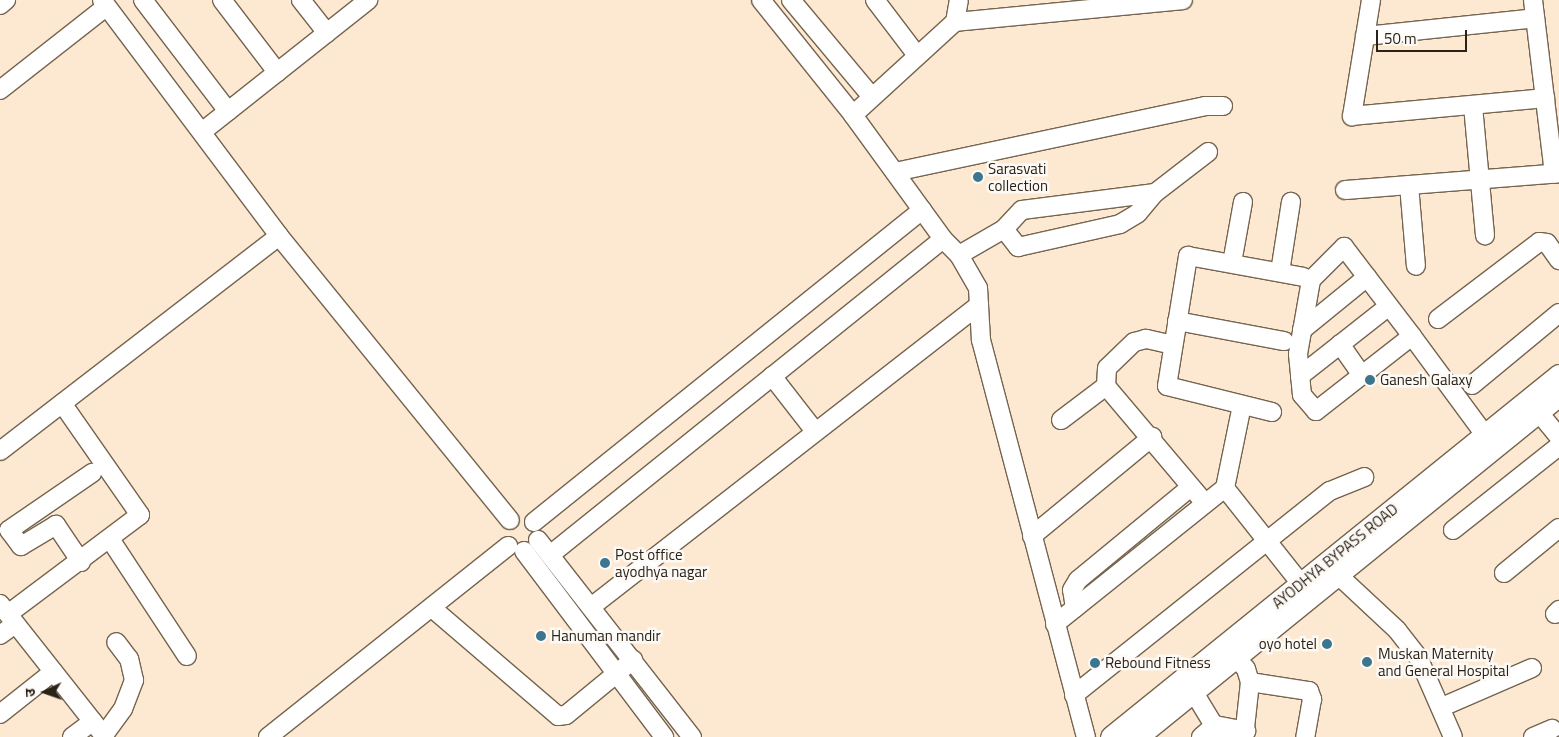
<!DOCTYPE html>
<meta charset="utf-8">
<style>
body{margin:0}
#map{position:relative;width:1559px;height:737px;overflow:hidden;background:#fde9d1;font-family:"Titillium Web","Noto Sans Devanagari",sans-serif}
div>[style]{position:absolute}
.roads{filter:drop-shadow(1px 0 #75644f) drop-shadow(-1px 0 #75644f) drop-shadow(0 1px #75644f) drop-shadow(0 -1px #75644f)}
.minor>*{height:18px;margin:-9px;padding:0 9px;transform-origin:9px;border-radius:9px;background:#fff}
.major>*{height:21px;margin:-10.5px;padding:0 10.5px;transform-origin:10.5px;border-radius:10.5px;background:#fff}
.dots>*{width:14px;height:14px;translate:-50% -50%;box-sizing:border-box;border:2px solid #fdf9f4;border-radius:50%}
span{translate:-50% -50%;white-space:nowrap;text-align:center;line-height:1.15;-webkit-text-stroke:5px #fdf9f4;paint-order:stroke}
.poi-label{font-size:15px;color:#292219}
.left{translate:0 -50%;text-align:left}
.right{translate:-100% -50%;text-align:right}
.street-label{font-size:15px;color:#292219}
.north{position:absolute;left:20px;top:667px;width:50px;height:50px;-webkit-text-stroke:4px #fdf9f4;paint-order:stroke;rotate:267deg;font-size:14px;font-weight:700;line-height:20px;text-align:center;color:#292219}
.north::after{content:'';display:block;margin:auto;width:18px;height:22px;background:#292219;clip-path:polygon(50% 0,100% 100%,50% 72%,0 100%)}
.scale{position:absolute;left:1376px;top:30px;width:91px;height:22px;box-sizing:border-box;border:2px solid #292219;border-top:0;padding-left:6px;font-size:15px;line-height:18px;white-space:nowrap;color:#292219;-webkit-text-stroke:4px #fdf9f4;paint-order:stroke}
</style>
<div id="map">
<div class="roads">
<div class="minor">
<div style="left:102px;top:0;width:295px;rotate:53.1deg"></div>
<div style="left:279px;top:236px;width:366px;rotate:50.9deg"></div>
<div style="left:143px;top:0;width:140px;rotate:52.6deg"></div>
<div style="left:222px;top:0;width:91px;rotate:52.6deg"></div>
<div style="left:301px;top:0;width:42px;rotate:51.8deg"></div>
<div style="left:761px;top:0;width:147px;rotate:51.3deg"></div>
<div style="left:853px;top:115px;width:153px;rotate:54deg"></div>
<div style="left:943px;top:239px;width:23px;rotate:45deg"></div>
<div style="left:959px;top:255px;width:38px;rotate:60deg"></div>
<div style="left:978px;top:288px;width:52px;rotate:86.7deg"></div>
<div style="left:981px;top:340px;width:411px;rotate:75.2deg"></div>
<div style="left:791px;top:0;width:126px;rotate:50.1deg"></div>
<div style="left:875px;top:0;width:68px;rotate:52.8deg"></div>
<div style="left:1371px;top:0;width:118px;rotate:99.3deg"></div>
<div style="left:1352px;top:116px;width:194px;rotate:-5.3deg"></div>
<div style="left:1533px;top:0;width:175px;rotate:83.1deg"></div>
<div style="left:0;top:5px;width:8px;rotate:-40deg"></div>
<div style="left:955px;top:22px;width:229px;rotate:-5.5deg"></div>
<div style="left:1365px;top:36px;width:171px;rotate:-6deg"></div>
<div style="left:0;top:90px;width:135px;rotate:-38.1deg"></div>
<div style="left:1473px;top:106px;width:130px;rotate:84.7deg"></div>
<div style="left:853px;top:115px;width:138px;rotate:-42.4deg"></div>
<div style="left:955px;top:22px;width:22px;rotate:-80deg"></div>
<div style="left:203px;top:131px;width:211px;rotate:-38.4deg"></div>
<div style="left:895px;top:172px;width:317px;rotate:-12deg"></div>
<div style="left:1205px;top:106px;width:18px"></div>
<div style="left:1409px;top:185px;width:81px;rotate:85.1deg"></div>
<div style="left:1345px;top:190px;width:215px;rotate:-4.5deg"></div>
<div style="left:1004px;top:229px;width:23px;rotate:52deg"></div>
<div style="left:1018px;top:247px;width:105px;rotate:-12.7deg"></div>
<div style="left:1120px;top:224px;width:21px;rotate:-31deg"></div>
<div style="left:1138px;top:213px;width:26px;rotate:-50deg"></div>
<div style="left:959px;top:255px;width:52px;rotate:-30deg"></div>
<div style="left:1004px;top:229px;width:26px;rotate:-47deg"></div>
<div style="left:1022px;top:210px;width:134px;rotate:-7.3deg"></div>
<div style="left:1155px;top:193px;width:67px;rotate:-37.7deg"></div>
<div style="left:1232px;top:263px;width:62px;rotate:-79.8deg"></div>
<div style="left:1280px;top:272px;width:71px;rotate:-81.1deg"></div>
<div style="left:1438px;top:319px;width:127px;rotate:-37.3deg"></div>
<div style="left:1539px;top:242px;width:8px;rotate:7deg"></div>
<div style="left:1547px;top:243px;width:21px;rotate:55deg"></div>
<div style="left:1177px;top:321px;width:109px;rotate:10.6deg"></div>
<div style="left:1302px;top:330px;width:84px;rotate:-39.2deg"></div>
<div style="left:1412px;top:336px;width:122px;rotate:142deg"></div>
<div style="left:1316px;top:411px;width:21px;rotate:-131deg"></div>
<div style="left:1302px;top:395px;width:41px;rotate:-95.6deg"></div>
<div style="left:1298px;top:354px;width:75px;rotate:-80deg"></div>
<div style="left:1311px;top:280px;width:47px;rotate:-45deg"></div>
<div style="left:1344px;top:247px;width:112px;rotate:52.6deg"></div>
<div style="left:1412px;top:336px;width:123px;rotate:53.6deg"></div>
<div style="left:1340px;top:344px;width:38px;rotate:55deg"></div>
<div style="left:1173px;top:345px;width:28px;rotate:-167deg"></div>
<div style="left:1146px;top:339px;width:12px;rotate:166deg"></div>
<div style="left:1134px;top:342px;width:37px;rotate:136deg"></div>
<div style="left:1107px;top:368px;width:18px;rotate:93deg"></div>
<div style="left:1106px;top:386px;width:153px;rotate:49.8deg"></div>
<div style="left:772px;top:376px;width:68px;rotate:52.1deg"></div>
<div style="left:1300px;top:376px;width:113px;rotate:-38.2deg"></div>
<div style="left:1472px;top:385px;width:113px;rotate:-39.6deg"></div>
<div style="left:1531px;top:403px;width:44px;rotate:50.5deg"></div>
<div style="left:1272px;top:412px;width:108px;rotate:-166.1deg"></div>
<div style="left:1167px;top:386px;width:132px;rotate:-80.8deg"></div>
<div style="left:1188px;top:256px;width:117px;rotate:10.3deg"></div>
<div style="left:1061px;top:420px;width:56px;rotate:-37.1deg"></div>
<div style="left:0;top:451px;width:352px;rotate:-37.6deg"></div>
<div style="left:1225px;top:488px;width:122px;rotate:51.6deg"></div>
<div style="left:534px;top:522px;width:498px;rotate:-38.8deg"></div>
<div style="left:1453px;top:530px;width:135px;rotate:-38.4deg"></div>
<div style="left:1032px;top:536px;width:156px;rotate:-39.5deg"></div>
<div style="left:110px;top:539px;width:140px;rotate:56.7deg"></div>
<div style="left:538px;top:540px;width:250px;rotate:52deg"></div>
<div style="left:524px;top:551px;width:233px;rotate:53deg"></div>
<div style="left:550px;top:555px;width:504px;rotate:-38.8deg"></div>
<div style="left:81px;top:562px;width:45px;rotate:-124deg"></div>
<div style="left:56px;top:525px;width:41px;rotate:149deg"></div>
<div style="left:21px;top:546px;width:20px;rotate:-127deg"></div>
<div style="left:9px;top:530px;width:101px;rotate:-34.5deg"></div>
<div style="left:1504px;top:573px;width:71px;rotate:-39.3deg"></div>
<div style="left:1337px;top:574px;width:82px;rotate:43deg"></div>
<div style="left:1397px;top:630px;width:34px;rotate:52deg"></div>
<div style="left:1418px;top:657px;width:87px;rotate:66.4deg"></div>
<div style="left:0;top:604px;width:169px;rotate:51.7deg"></div>
<div style="left:591px;top:607px;width:492px;rotate:-37.9deg"></div>
<div style="left:432px;top:608px;width:166px;rotate:40.6deg"></div>
<div style="left:558px;top:716px;width:8px;rotate:-7deg"></div>
<div style="left:566px;top:715px;width:87px;rotate:-39.4deg"></div>
<div style="left:1075px;top:608px;width:18px;rotate:-99deg"></div>
<div style="left:1072px;top:590px;width:12px;rotate:-59deg"></div>
<div style="left:1078px;top:580px;width:146px;rotate:-39.5deg"></div>
<div style="left:8px;top:614px;width:165px;rotate:-36.9deg"></div>
<div style="left:140px;top:515px;width:136px;rotate:-124.9deg"></div>
<div style="left:1555px;top:614px;width:6px;rotate:-45deg"></div>
<div style="left:1055px;top:624px;width:218px;rotate:-38.7deg"></div>
<div style="left:1225px;top:488px;width:85px;rotate:-78.4deg"></div>
<div style="left:0;top:635px;width:19px;rotate:-36deg"></div>
<div style="left:1235px;top:657px;width:16px;rotate:47deg"></div>
<div style="left:1246px;top:669px;width:14px;rotate:73deg"></div>
<div style="left:1250px;top:682px;width:55px;rotate:96.2deg"></div>
<div style="left:1250px;top:682px;width:60px;rotate:8.7deg"></div>
<div style="left:1309px;top:691px;width:9px;rotate:69deg"></div>
<div style="left:1312px;top:699px;width:39px;rotate:100deg"></div>
<div style="left:1193px;top:691px;width:54px;rotate:58.7deg"></div>
<div style="left:1074px;top:695px;width:327px;rotate:-38.6deg"></div>
<div style="left:1330px;top:491px;width:37px;rotate:-22deg"></div>
<div style="left:1442px;top:707px;width:98px;rotate:-23.4deg"></div>
<div style="left:0;top:714px;width:68px;rotate:-38.4deg"></div>
<div style="left:104px;top:735px;width:32px;rotate:-54deg"></div>
<div style="left:123px;top:709px;width:31px;rotate:-69deg"></div>
<div style="left:134px;top:680px;width:22px;rotate:-103deg"></div>
<div style="left:129px;top:659px;width:21px;rotate:-127deg"></div>
<div style="left:72px;top:737px;width:26px;rotate:-37deg"></div>
<div style="left:268px;top:737px;width:307px;rotate:-38.5deg"></div>
<div style="left:1201px;top:737px;width:18px;rotate:-41deg"></div>
<div style="left:1215px;top:725px;width:32px;rotate:11deg"></div>
<div style="left:1533px;top:737px;width:21px;rotate:-23deg"></div>
</div>
<div class="major">
<div style="left:1111px;top:737px;width:576px;rotate:-38.94deg"></div>
<div style="left:1137px;top:737px;width:543px;rotate:-39.02deg"></div>
</div>
</div>
<div class="dots">
<div style="left:978px;top:177px;background:#3b768e"></div>
<div style="left:1370px;top:380px;background:#3b768e"></div>
<div style="left:605px;top:563px;background:#3b768e"></div>
<div style="left:541px;top:636px;background:#3b768e"></div>
<div style="left:1327px;top:644px;background:#3b768e"></div>
<div style="left:1367px;top:662px;background:#3b768e"></div>
<div style="left:1095px;top:663px;background:#3b768e"></div>
</div>
<div class="poi-label">
<span class="left" style="left:988px;top:177px">Sarasvati<br>collection</span>
<span class="left" style="left:1380px;top:380px">Ganesh Galaxy</span>
<span class="left" style="left:615px;top:563px">Post office<br>ayodhya nagar</span>
<span class="left" style="left:551px;top:636px">Hanuman mandir</span>
<span class="right" style="left:1317px;top:644px">oyo hotel</span>
<span class="left" style="left:1378px;top:662px">Muskan Maternity<br>and General Hospital</span>
<span class="left" style="left:1105px;top:663px">Rebound Fitness</span>
</div>
<div class="street-label">
<span style="left:1335px;top:556px;rotate:-39deg">AYODHYA BYPASS ROAD</span>
</div>
<div class="north">उ</div>
<div class="scale">50 m</div>
</div>
